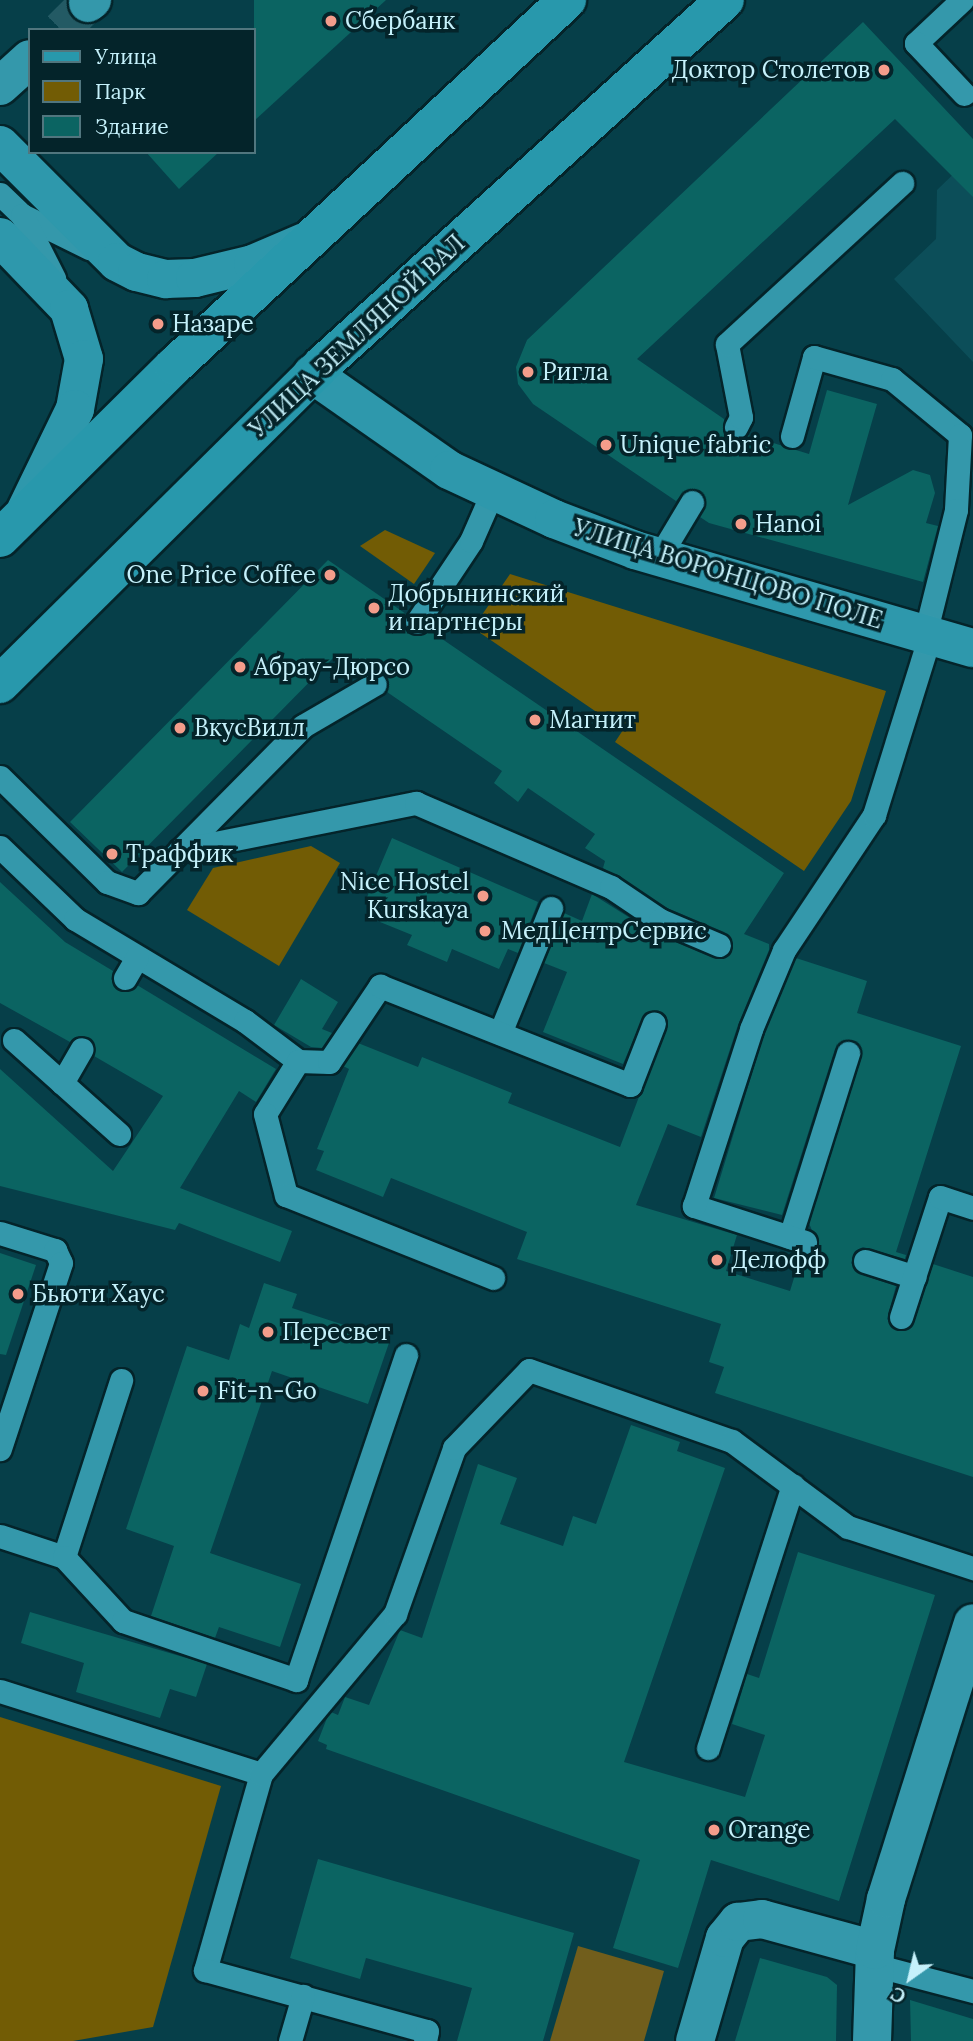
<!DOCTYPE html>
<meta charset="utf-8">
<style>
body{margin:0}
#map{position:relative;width:973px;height:2041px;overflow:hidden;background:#063f49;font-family:Lora,serif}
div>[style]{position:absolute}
.built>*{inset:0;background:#0c4e59}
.green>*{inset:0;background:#725c05}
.forest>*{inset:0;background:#715e1c}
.building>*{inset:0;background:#0b6462}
.street-tunnel>*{height:38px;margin-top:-19px;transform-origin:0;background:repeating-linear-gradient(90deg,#235a64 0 38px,transparent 0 57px)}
.roads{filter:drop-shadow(2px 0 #04242a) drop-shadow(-2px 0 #04242a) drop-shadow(0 2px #04242a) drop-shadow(0 -2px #04242a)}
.lane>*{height:23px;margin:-11.5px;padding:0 11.5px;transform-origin:11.5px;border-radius:11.5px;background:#3498ab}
.street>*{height:38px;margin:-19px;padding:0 19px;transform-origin:19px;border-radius:19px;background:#3498ab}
.secondary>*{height:38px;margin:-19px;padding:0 19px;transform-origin:19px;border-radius:19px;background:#2e98ac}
.primary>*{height:38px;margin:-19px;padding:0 19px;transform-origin:19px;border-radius:19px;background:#2898ac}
.dots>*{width:19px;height:19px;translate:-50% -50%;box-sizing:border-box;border:4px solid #04242a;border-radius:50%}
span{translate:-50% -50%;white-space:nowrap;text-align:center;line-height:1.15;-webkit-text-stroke:7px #04242a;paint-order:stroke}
.poi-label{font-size:24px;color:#c5f1fb}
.left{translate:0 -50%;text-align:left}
.right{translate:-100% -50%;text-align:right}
.street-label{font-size:24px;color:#c5f1fb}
.legend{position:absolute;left:28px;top:28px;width:228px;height:126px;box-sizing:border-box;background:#04242a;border:2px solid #51767e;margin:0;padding:9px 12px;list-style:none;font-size:21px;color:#c5f1fb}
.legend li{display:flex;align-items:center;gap:14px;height:35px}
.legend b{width:35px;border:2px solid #51767e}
.north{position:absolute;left:875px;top:1943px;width:70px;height:70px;-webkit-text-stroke:5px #04242a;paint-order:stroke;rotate:214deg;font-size:19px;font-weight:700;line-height:28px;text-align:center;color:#c5f1fb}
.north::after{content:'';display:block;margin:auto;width:24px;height:32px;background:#c5f1fb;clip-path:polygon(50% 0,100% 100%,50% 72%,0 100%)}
</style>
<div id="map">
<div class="built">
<div style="clip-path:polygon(973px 155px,973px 362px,894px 279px,936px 239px,937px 190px)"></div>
</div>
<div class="green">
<div style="clip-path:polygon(385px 530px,435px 553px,414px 584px,360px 546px)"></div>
<div style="clip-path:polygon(510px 574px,886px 691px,851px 801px,804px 871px,615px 742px,623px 730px,473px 628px)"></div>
<div style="clip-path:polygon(311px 846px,340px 863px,279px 966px,187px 910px,213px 868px)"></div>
<div style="clip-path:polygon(0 1717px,221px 1786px,153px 2027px,73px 2041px,0 2041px)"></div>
</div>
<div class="forest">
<div style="clip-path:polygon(578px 1946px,664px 1971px,644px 2041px,550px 2041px)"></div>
</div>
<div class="building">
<div style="clip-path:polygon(254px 0,386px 0,254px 121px)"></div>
<div style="clip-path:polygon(863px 22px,973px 139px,973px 197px,895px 119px,637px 359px,724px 419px,724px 434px,736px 441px,747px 435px,809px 454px,827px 390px,877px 404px,848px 505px,913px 470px,930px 475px,935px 493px,926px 523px,938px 526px,923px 582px,709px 523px,700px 517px,706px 502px,700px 490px,686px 490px,676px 501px,533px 404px,518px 384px,516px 367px,527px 340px)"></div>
<div style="clip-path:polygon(146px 152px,219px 152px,179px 189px)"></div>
<div style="clip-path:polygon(328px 560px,406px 614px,403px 622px,409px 633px,417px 636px,429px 630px,784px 873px,744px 934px,769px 944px,769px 950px,738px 1025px,701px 1137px,668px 1124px,636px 1205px,737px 1235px,726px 1271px,790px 1291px,801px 1255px,814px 1253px,818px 1246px,809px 1223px,861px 1057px,858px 1043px,844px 1040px,835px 1049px,782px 1215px,714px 1198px,764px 1034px,796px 958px,867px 981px,857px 1013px,961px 1046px,896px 1252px,906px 1255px,905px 1259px,863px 1247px,855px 1251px,851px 1263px,860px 1274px,896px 1286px,887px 1319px,897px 1330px,914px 1322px,933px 1264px,973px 1277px,973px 1477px,715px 1393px,724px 1367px,709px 1362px,721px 1324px,517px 1259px,527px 1232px,391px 1178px,383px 1197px,316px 1170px,324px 1151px,317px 1149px,349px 1069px,343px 1066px,358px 1043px,418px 1067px,422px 1057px,512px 1093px,508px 1103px,620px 1147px,668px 1020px,658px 1010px,645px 1013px,623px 1064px,543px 1032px,567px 972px,544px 963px,564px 913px,582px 921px,592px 894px,654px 933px,714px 958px,727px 957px,733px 944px,724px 932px,667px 908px,603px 868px,605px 861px,585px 848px,595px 834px,528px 788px,518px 802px,494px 783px,502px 771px,387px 692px,389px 683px,382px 672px,362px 675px,335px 656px,122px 872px,70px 822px)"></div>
<div style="clip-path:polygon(392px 838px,538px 902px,518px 953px,508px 949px,499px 969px,452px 949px,447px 962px,407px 945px,412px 935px,380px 922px,385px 910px,365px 902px)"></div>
<div style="clip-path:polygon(0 882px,65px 942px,113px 971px,111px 979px,118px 990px,126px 992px,137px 985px,276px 1069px,256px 1102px,239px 1091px,180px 1188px,292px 1231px,280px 1262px,179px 1223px,175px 1230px,0 1186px,0 1069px,113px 1171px,163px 1096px,94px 1056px,94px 1043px,88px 1037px,76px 1037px,70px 1042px,0 1003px)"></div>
<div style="clip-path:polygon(301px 979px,338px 1002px,322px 1029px,332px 1033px,322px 1048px,311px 1047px,274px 1025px)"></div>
<div style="clip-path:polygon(0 1253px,36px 1265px,6px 1355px,0 1354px)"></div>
<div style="clip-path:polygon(264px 1283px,297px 1294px,292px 1308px,390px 1340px,368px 1404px,272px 1371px,210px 1553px,301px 1584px,280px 1647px,219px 1627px,215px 1638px,151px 1616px,174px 1546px,126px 1529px,187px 1346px,229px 1360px,240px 1324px,249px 1328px)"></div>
<div style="clip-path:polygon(631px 1425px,680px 1442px,677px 1451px,725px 1468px,624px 1762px,745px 1797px,765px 1735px,732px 1724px,747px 1674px,759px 1678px,798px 1552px,935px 1595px,839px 1901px,711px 1860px,678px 1968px,613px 1948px,640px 1860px,326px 1749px,327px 1745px,318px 1741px,327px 1718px,331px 1712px,338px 1715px,345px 1697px,369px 1705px,400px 1630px,422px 1638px,478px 1464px,517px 1478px,500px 1524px,563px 1546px,573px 1516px,596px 1524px)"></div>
<div style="clip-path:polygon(30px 1612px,207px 1664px,196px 1697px,170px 1689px,160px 1718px,76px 1692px,84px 1663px,21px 1643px)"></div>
<div style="clip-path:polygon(318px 1859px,574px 1933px,543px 2041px,457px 2041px,472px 1988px,366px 1958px,360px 1979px,290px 1958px)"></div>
<div style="clip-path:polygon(760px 1958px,827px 1977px,837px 1985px,836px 2041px,735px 2041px)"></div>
<div style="clip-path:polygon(910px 2000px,973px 2019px,973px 2041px,911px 2041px)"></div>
</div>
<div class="street-tunnel">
<div style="left:61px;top:30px;width:38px;rotate:-45deg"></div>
</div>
<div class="roads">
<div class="lane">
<div style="left:962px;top:0;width:63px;rotate:136.9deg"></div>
<div style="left:916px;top:43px;width:70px;rotate:46.7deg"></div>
<div style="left:0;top:194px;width:30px;rotate:44deg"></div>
<div style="left:22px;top:215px;width:75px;rotate:26.2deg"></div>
<div style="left:22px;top:215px;width:71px;rotate:63.1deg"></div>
<div style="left:736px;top:427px;width:11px;rotate:-63deg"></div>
<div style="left:741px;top:417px;width:74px;rotate:-100.9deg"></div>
<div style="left:727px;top:344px;width:238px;rotate:-42.6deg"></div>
<div style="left:792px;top:436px;width:82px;rotate:-74.4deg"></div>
<div style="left:814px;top:357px;width:81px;rotate:15.8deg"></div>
<div style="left:892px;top:379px;width:88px;rotate:39.5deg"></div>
<div style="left:960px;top:435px;width:75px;rotate:93.1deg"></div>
<div style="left:956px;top:510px;width:128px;rotate:104deg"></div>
<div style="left:659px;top:557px;width:64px;rotate:-59deg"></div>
<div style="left:417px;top:622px;width:97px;rotate:-56.3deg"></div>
<div style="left:471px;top:541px;width:55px;rotate:-66.3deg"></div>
<div style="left:0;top:777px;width:150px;rotate:44.5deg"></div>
<div style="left:107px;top:882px;width:33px;rotate:20deg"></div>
<div style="left:138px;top:893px;width:235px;rotate:-45.3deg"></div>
<div style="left:303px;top:726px;width:83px;rotate:-30.3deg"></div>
<div style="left:0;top:847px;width:104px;rotate:43.8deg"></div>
<div style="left:75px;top:919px;width:198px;rotate:31deg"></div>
<div style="left:245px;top:1021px;width:66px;rotate:37deg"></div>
<div style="left:298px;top:1061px;width:62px;rotate:121.9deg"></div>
<div style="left:265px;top:1114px;width:84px;rotate:75.5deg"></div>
<div style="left:286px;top:1195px;width:223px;rotate:21.8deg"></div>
<div style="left:180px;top:850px;width:241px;rotate:-11.3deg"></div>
<div style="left:416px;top:803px;width:212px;rotate:23.3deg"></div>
<div style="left:611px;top:887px;width:59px;rotate:34deg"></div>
<div style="left:660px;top:920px;width:64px;rotate:23deg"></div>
<div style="left:125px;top:978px;width:24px;rotate:-60deg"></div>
<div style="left:500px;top:1033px;width:135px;rotate:-67.8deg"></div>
<div style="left:14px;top:1040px;width:141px;rotate:41.8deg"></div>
<div style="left:298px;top:1061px;width:31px;rotate:2deg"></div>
<div style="left:329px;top:1062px;width:92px;rotate:-56.1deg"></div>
<div style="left:380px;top:986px;width:269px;rotate:21.6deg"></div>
<div style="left:630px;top:1085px;width:66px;rotate:-68.8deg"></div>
<div style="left:62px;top:1083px;width:39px;rotate:-60deg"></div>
<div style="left:0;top:1233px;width:58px;rotate:17.2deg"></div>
<div style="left:55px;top:1250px;width:14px;rotate:65deg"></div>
<div style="left:61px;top:1263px;width:196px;rotate:108.2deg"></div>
<div style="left:790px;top:1237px;width:193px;rotate:-72.5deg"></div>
<div style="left:805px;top:1242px;width:117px;rotate:-162deg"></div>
<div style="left:694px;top:1206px;width:186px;rotate:-72.1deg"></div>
<div style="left:751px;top:1029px;width:86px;rotate:-67.3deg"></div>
<div style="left:784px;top:950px;width:162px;rotate:-56.3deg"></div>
<div style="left:874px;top:815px;width:189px;rotate:-72.7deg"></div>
<div style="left:865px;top:1261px;width:52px;rotate:17.7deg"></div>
<div style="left:901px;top:1317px;width:126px;rotate:-72deg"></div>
<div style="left:940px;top:1197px;width:35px;rotate:18deg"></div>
<div style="left:0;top:1536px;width:67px;rotate:18.2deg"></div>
<div style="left:64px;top:1557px;width:186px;rotate:-72.1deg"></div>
<div style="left:64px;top:1557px;width:87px;rotate:47.3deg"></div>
<div style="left:123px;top:1621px;width:183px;rotate:18.8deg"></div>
<div style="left:296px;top:1680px;width:343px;rotate:-71.3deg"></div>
<div style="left:0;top:1691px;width:274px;rotate:17.6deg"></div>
<div style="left:261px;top:1774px;width:204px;rotate:105.9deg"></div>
<div style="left:205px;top:1970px;width:230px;rotate:15.4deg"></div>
<div style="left:427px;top:2031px;width:10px;rotate:101deg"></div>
<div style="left:708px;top:1748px;width:276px;rotate:-72.1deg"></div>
<div style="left:261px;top:1774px;width:209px;rotate:-50.1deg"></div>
<div style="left:395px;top:1614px;width:176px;rotate:-70.4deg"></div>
<div style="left:454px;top:1448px;width:108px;rotate:-46.1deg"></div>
<div style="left:529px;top:1370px;width:215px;rotate:19.3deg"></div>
<div style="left:732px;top:1441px;width:144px;rotate:36.6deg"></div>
<div style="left:848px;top:1527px;width:132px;rotate:18.2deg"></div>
<div style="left:874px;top:1965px;width:102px;rotate:14.7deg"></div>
<div style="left:290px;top:2041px;width:47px;rotate:-73.9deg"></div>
</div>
<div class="street">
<div style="left:88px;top:3px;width:5px;rotate:-37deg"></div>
<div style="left:0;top:86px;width:40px;rotate:-42deg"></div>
<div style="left:695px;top:2041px;width:107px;rotate:-73.8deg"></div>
<div style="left:725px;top:1938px;width:21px;rotate:-51deg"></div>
<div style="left:738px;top:1922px;width:24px;rotate:-7deg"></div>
<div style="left:762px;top:1919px;width:117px;rotate:15.3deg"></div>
<div style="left:872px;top:2041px;width:91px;rotate:-88.1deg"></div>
<div style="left:875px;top:1950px;width:52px;rotate:-77.8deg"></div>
<div style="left:886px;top:1899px;width:289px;rotate:-72.5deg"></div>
</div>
<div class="secondary">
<div style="left:0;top:145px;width:165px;rotate:45deg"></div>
<div style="left:117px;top:262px;width:22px;rotate:27deg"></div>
<div style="left:137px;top:272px;width:30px;rotate:14deg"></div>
<div style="left:166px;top:279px;width:29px;rotate:-2deg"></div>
<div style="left:195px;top:278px;width:60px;rotate:-13.6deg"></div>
<div style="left:253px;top:264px;width:56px;rotate:-23.3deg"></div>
<div style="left:0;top:237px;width:100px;rotate:46.2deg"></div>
<div style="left:69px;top:309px;width:52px;rotate:73.3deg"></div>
<div style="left:84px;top:359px;width:51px;rotate:100.2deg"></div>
<div style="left:75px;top:409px;width:112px;rotate:115.9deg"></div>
<div style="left:312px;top:374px;width:167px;rotate:35deg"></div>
<div style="left:449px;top:470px;width:116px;rotate:25deg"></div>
<div style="left:554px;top:519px;width:87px;rotate:20.9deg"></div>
<div style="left:635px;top:550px;width:352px;rotate:16.2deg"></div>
</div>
<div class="primary">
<div style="left:0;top:538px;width:245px;rotate:-44.7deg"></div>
<div style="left:174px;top:366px;width:537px;rotate:-42.96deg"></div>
<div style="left:0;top:684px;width:455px;rotate:-44.7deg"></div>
<div style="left:323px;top:364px;width:542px;rotate:-42.16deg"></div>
</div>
</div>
<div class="dots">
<div style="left:331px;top:21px;background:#f49d8b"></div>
<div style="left:884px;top:70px;background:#f49d8b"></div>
<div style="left:158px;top:324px;background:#f49d8b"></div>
<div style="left:528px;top:372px;background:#f49d8b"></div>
<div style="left:606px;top:445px;background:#f49d8b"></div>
<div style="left:741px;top:524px;background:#f49d8b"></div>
<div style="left:330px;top:575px;background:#f49d8b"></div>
<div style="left:374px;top:608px;background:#f49d8b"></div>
<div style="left:240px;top:667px;background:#f49d8b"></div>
<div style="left:535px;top:720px;background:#f49d8b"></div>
<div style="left:180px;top:728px;background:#f49d8b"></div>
<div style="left:112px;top:854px;background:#f49d8b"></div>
<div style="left:483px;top:896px;background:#f49d8b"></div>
<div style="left:485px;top:931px;background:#f49d8b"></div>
<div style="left:717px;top:1260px;background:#f49d8b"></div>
<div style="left:18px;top:1294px;background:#f49d8b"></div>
<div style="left:268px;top:1332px;background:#f49d8b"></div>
<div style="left:203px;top:1391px;background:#f49d8b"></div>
<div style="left:714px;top:1830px;background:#f49d8b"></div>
</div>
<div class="poi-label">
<span class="left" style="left:345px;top:21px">Сбербанк</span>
<span class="right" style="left:870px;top:70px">Доктор Столетов</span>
<span class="left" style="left:172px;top:324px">Назаре</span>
<span class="left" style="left:542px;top:372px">Ригла</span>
<span class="left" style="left:620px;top:445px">Unique fabric</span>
<span class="left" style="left:755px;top:524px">Hanoi</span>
<span class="right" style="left:316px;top:575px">One Price Coffee</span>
<span class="left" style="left:388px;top:608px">Добрынинский<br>и партнеры</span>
<span class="left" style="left:254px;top:667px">Абрау-Дюрсо</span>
<span class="left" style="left:549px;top:720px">Магнит</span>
<span class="left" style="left:194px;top:728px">ВкусВилл</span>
<span class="left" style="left:126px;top:854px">Траффик</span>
<span class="right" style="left:469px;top:896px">Nice Hostel<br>Kurskaya</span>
<span class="left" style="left:501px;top:931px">МедЦентрСервис</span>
<span class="left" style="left:731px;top:1260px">Делофф</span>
<span class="left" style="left:32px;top:1294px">Бьюти Хаус</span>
<span class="left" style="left:282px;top:1332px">Пересвет</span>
<span class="left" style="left:217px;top:1391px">Fit-n-Go</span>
<span class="left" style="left:728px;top:1830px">Orange</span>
</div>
<div class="street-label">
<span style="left:357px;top:336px;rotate:-43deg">УЛИЦА ЗЕМЛЯНОЙ ВАЛ</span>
<span style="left:728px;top:574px;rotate:17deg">УЛИЦА ВОРОНЦОВО ПОЛЕ</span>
</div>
<ul class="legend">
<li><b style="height:9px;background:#2898ac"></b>Улица</li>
<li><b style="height:19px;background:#725c05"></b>Парк</li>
<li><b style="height:19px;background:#0b6462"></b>Здание</li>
</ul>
<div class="north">С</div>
</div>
